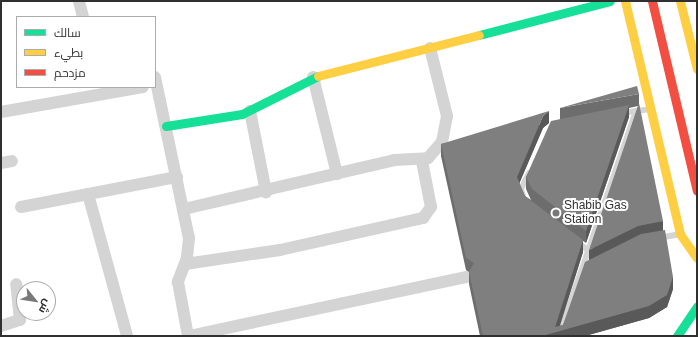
<!DOCTYPE html>
<meta charset="utf-8">
<style>
body{margin:0}
#map{position:relative;width:698px;height:337px;overflow:hidden;background:#fff;font-family:Helvetica,Cairo,sans-serif}
div>[style]{position:absolute}
.lane>*{height:6px;margin:-3px;padding:0 3px;transform-origin:3px;border-radius:3px;background:#d4d4d4}
.street>*{height:12px;margin:-6px;padding:0 6px;transform-origin:6px;border-radius:6px;background:#d4d4d4}
.fast>*{height:9px;margin:-4.5px;padding:0 4.5px;transform-origin:4.5px;border-radius:4.5px;background:#16e098}
.slow>*{height:9px;margin:-4.5px;padding:0 4.5px;transform-origin:4.5px;border-radius:4.5px;background:#ffcf43}
.jam>*{height:9px;margin:-4.5px;padding:0 4.5px;transform-origin:4.5px;border-radius:4.5px;background:#f24e42}
.wall>*{inset:0;background:#6d6d6d}
.shaded-wall>*{inset:0;background:#595959}
.building>*{inset:0;background:#7f7f7f}
.dots>*{width:11px;height:11px;translate:-50% -50%;box-sizing:border-box;border:2px solid #fff;border-radius:50%}
span{translate:-50% -50%;white-space:nowrap;text-align:center;line-height:1.15;-webkit-text-stroke:4px #fff;paint-order:stroke}
.poi-label{font-size:12px;color:#303030}
.left{translate:0 -50%;text-align:left}
.frame{position:absolute;inset:0;border:2px solid #303030;pointer-events:none}
.legend{position:absolute;left:16px;top:16px;width:140px;height:72px;box-sizing:border-box;background:#fff;border:1px solid #acacac;margin:0;padding:5px 7px;list-style:none;font-size:12px;color:#303030}
.legend li{display:flex;align-items:center;gap:8px;height:20px}
.legend b{width:20px;border:1px solid #acacac}
.north{position:absolute;left:16px;top:281px;width:40px;height:40px;box-sizing:border-box;background:#fff;border:1px solid #acacac;border-radius:50%;rotate:120deg;font-size:11px;font-weight:700;line-height:16px;text-align:center;color:#303030}
.north::after{content:'';display:block;margin:auto;width:14px;height:18px;background:#787878;clip-path:polygon(50% 0,100% 100%,50% 72%,0 100%)}
</style>
<div id="map">
<div class="lane">
<div style="left:622px;top:113px;width:28px;rotate:-8deg"></div>
<div style="left:523px;top:196px;width:7px;rotate:-106deg"></div>
<div style="left:521px;top:189px;width:18px;rotate:-63deg"></div>
<div style="left:659px;top:238px;width:20px;rotate:-11deg"></div>
<div style="left:577px;top:242px;width:14px;rotate:36deg"></div>
<div style="left:559px;top:336px;width:238px;rotate:-71.1deg"></div>
</div>
<div class="street">
<div style="left:79px;top:1px;width:16px;rotate:76deg"></div>
<div style="left:155px;top:77px;width:165px;rotate:78.1deg"></div>
<div style="left:189px;top:238px;width:20px;rotate:96deg"></div>
<div style="left:187px;top:258px;width:26px;rotate:111deg"></div>
<div style="left:178px;top:282px;width:55px;rotate:79.5deg"></div>
<div style="left:313px;top:77px;width:100px;rotate:76.1deg"></div>
<div style="left:250px;top:111px;width:83px;rotate:78.8deg"></div>
<div style="left:1px;top:112px;width:144px;rotate:-10deg"></div>
<div style="left:1px;top:163px;width:11px;rotate:-10deg"></div>
<div style="left:88px;top:194px;width:147px;rotate:74.6deg"></div>
<div style="left:21px;top:207px;width:159px;rotate:-10.9deg"></div>
<div style="left:184px;top:209px;width:216px;rotate:-13.1deg"></div>
<div style="left:394px;top:160px;width:34px;rotate:-3deg"></div>
<div style="left:428px;top:158px;width:21px;rotate:-49deg"></div>
<div style="left:442px;top:142px;width:26px;rotate:-79deg"></div>
<div style="left:447px;top:116px;width:70px;rotate:-104deg"></div>
<div style="left:185px;top:264px;width:96px;rotate:-8.4deg"></div>
<div style="left:280px;top:250px;width:147px;rotate:-12.6deg"></div>
<div style="left:423px;top:218px;width:14px;rotate:-54deg"></div>
<div style="left:431px;top:207px;width:47px;rotate:-101.1deg"></div>
<div style="left:1px;top:326px;width:20px;rotate:-18deg"></div>
<div style="left:20px;top:320px;width:36px;rotate:-96deg"></div>
<div style="left:189px;top:336px;width:284px;rotate:-12deg"></div>
</div>
<div class="fast">
<div style="left:479px;top:35px;width:135px;rotate:-14.5deg"></div>
<div style="left:166px;top:126px;width:77px;rotate:-9deg"></div>
<div style="left:242px;top:114px;width:85px;rotate:-26.6deg"></div>
<div style="left:677px;top:336px;width:36px;rotate:-56deg"></div>
</div>
<div class="slow">
<div style="left:625px;top:1px;width:239px;rotate:76.7deg"></div>
<div style="left:680px;top:234px;width:29px;rotate:55deg"></div>
<div style="left:680px;top:1px;width:70px;rotate:76deg"></div>
<div style="left:318px;top:76px;width:166px;rotate:-14.3deg"></div>
</div>
<div class="jam">
<div style="left:652px;top:1px;width:195px;rotate:76.7deg"></div>
</div>
<div class="wall">
<div style="clip-path:polygon(evenodd,639px 94px,639px 106px,663px 230px,673px 289px,667px 307px,649px 318px,585px 336px,480px 336px,469px 284px,469px 272px,466px 270px,441px 156px,441px 144px,549px 123px,543px 128px,519px 183px,525px 196px,531px 200px,526px 189px,526px 177px,560px 119px,560px 108px,639px 94px,638px 106px,589px 260px,563px 325px,559px 326px,583px 252px,583px 241px,586px 243px,629px 117px,629px 108px,638px 106px)"></div>
</div>
<div class="shaded-wall">
<div style="clip-path:polygon(629px 105px,629px 117px,586px 243px,586px 231px)"></div>
<div style="clip-path:polygon(549px 111px,549px 123px,543px 128px,517px 189px,517px 177px,543px 116px)"></div>
<div style="clip-path:polygon(663px 221px,663px 233px,589px 262px,589px 250px,638px 226px)"></div>
<div style="clip-path:polygon(583px 240px,583px 252px,558px 332px,673px 277px,673px 289px,667px 307px,649px 318px,585px 336px,542px 336px,555px 327px)"></div>
</div>
<div class="building">
<div style="clip-path:polygon(637px 86px,639px 94px,560px 108px)"></div>
<div style="clip-path:polygon(639px 103px,663px 221px,638px 226px,589px 250px)"></div>
<div style="clip-path:polygon(629px 105px,586px 231px,532px 189px,526px 177px,551px 121px)"></div>
<div style="clip-path:polygon(549px 111px,543px 116px,517px 177px,525px 196px,583px 240px,555px 327px,563px 325px,585px 262px,641px 234px,665px 230px,673px 277px,667px 295px,649px 306px,542px 336px,483px 336px,469px 272px,474px 263px,466px 258px,441px 144px)"></div>
</div>
<div class="dots">
<div style="left:556px;top:213px;background:#787878"></div>
</div>
<div class="poi-label">
<span class="left" style="left:564px;top:213px">Shabib Gas<br>Station</span>
</div>
<div class="frame"></div>
<ul class="legend">
<li><b style="height:5px;background:#16e098"></b>سالك</li>
<li><b style="height:5px;background:#ffcf43"></b>بطيء</li>
<li><b style="height:5px;background:#f24e42"></b>مزدحم</li>
</ul>
<div class="north">ش</div>
</div>
